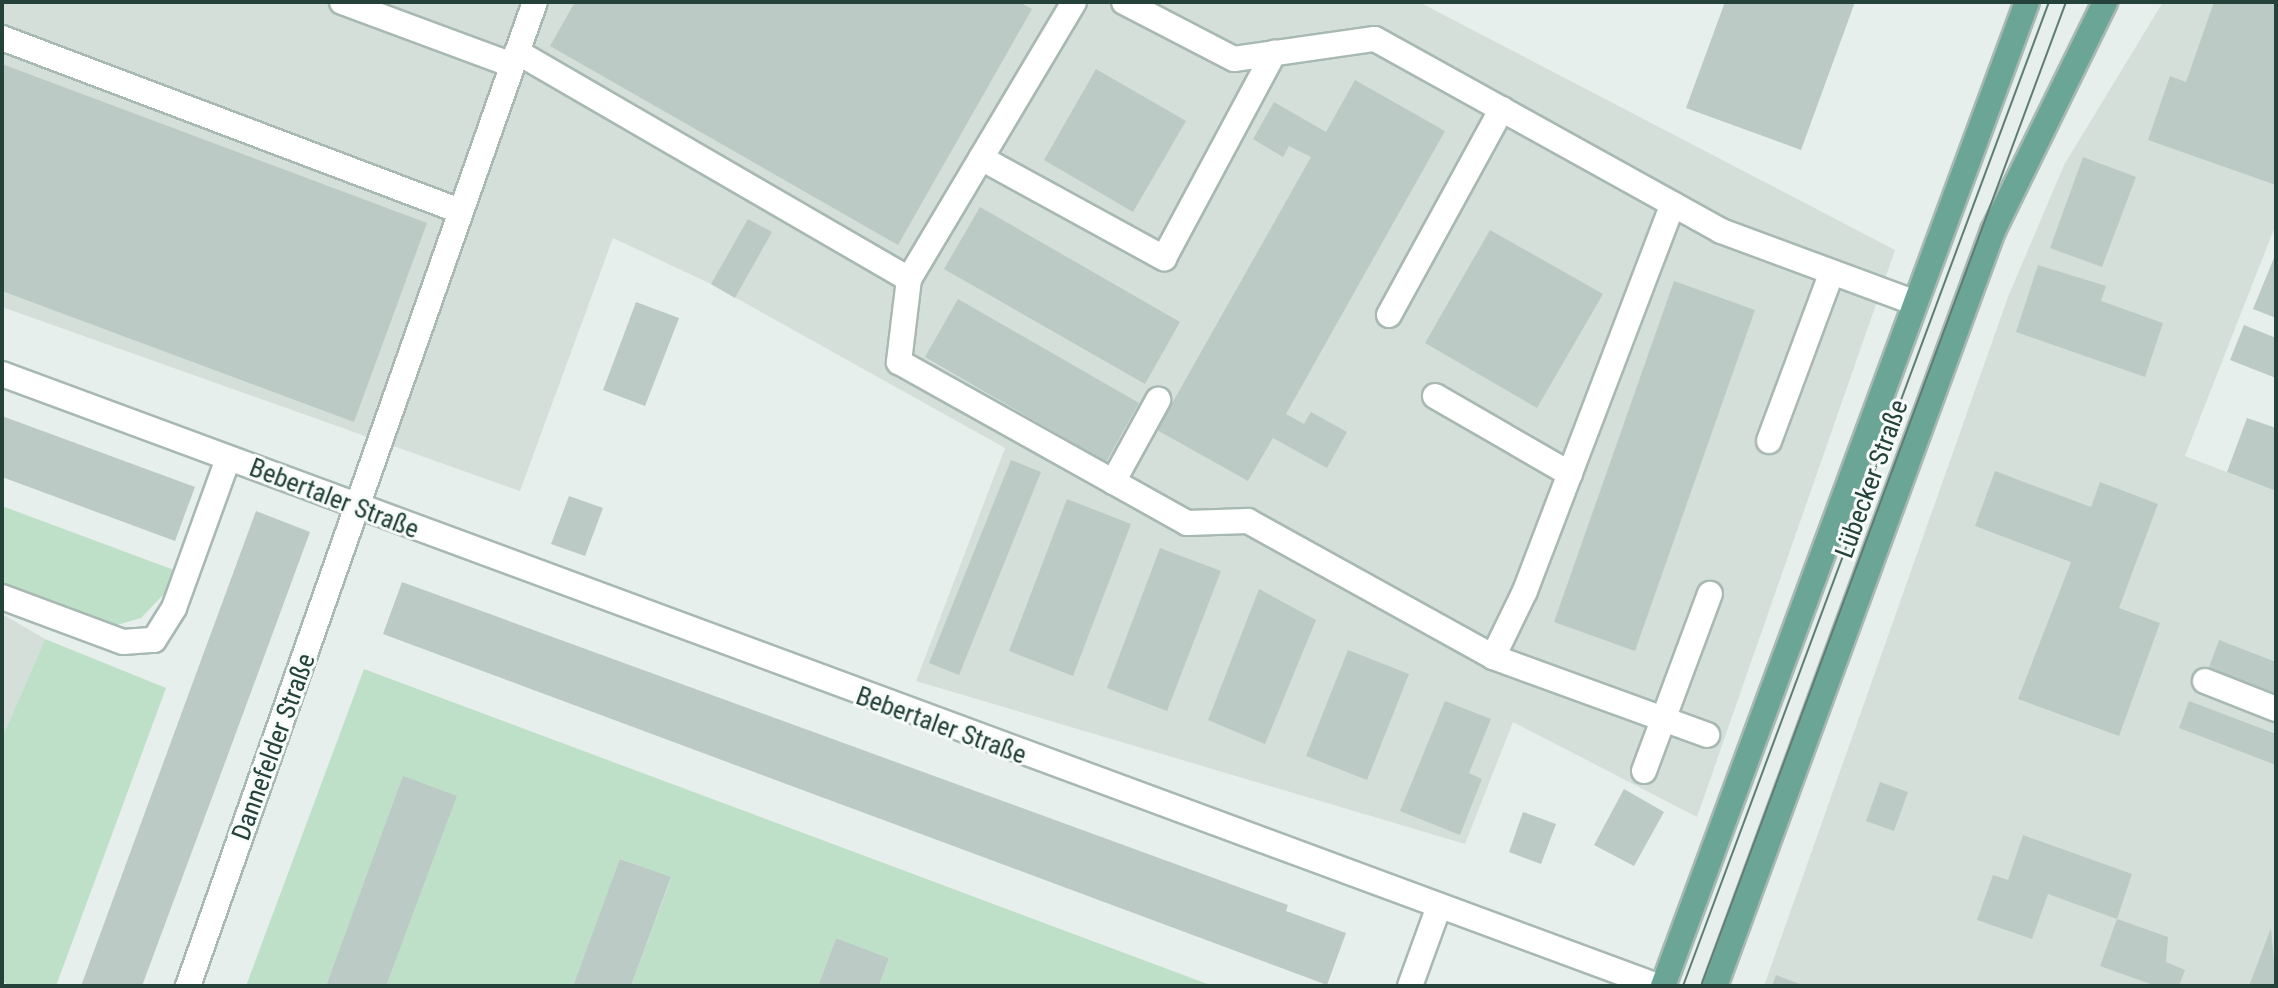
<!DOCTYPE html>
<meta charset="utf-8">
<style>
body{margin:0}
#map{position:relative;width:2278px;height:988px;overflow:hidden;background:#e6efeb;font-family:"Roboto Condensed",sans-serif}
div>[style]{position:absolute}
.built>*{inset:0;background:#d4dfda}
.green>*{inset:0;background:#bfe0c8}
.building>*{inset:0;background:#bbcac4}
.roads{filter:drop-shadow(2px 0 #a8b8b2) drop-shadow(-2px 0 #a8b8b2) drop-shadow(0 2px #a8b8b2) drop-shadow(0 -2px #a8b8b2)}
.minor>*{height:24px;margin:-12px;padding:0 12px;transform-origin:12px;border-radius:12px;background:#fff}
.major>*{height:24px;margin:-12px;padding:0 12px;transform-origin:12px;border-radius:12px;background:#6aa596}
.tram>*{height:2px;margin:-1px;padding:0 1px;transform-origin:1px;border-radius:1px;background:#5f7d75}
span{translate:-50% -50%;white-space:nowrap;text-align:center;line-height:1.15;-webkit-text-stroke:6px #f7fbf9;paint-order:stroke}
.street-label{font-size:26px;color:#24423a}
.frame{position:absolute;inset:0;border:4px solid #24423a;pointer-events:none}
</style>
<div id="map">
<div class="built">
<div style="clip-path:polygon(2px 2px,1419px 2px,1895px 250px,1697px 817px,1513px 722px,1465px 844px,916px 681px,1005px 448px,711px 284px,613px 238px,520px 491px,2px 307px)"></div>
<div style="clip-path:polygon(2163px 2px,2276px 2px,2276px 224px,2185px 456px,2276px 491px,2276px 986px,1764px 986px,2008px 297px,2064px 165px)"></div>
<div style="clip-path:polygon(2px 614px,45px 639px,2px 738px)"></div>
</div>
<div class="green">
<div style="clip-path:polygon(2px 506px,174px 570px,165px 593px,141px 618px,117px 625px,2px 585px)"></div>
<div style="clip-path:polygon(45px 639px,166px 688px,56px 986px,10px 986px,2px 981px,2px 738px)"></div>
<div style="clip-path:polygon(364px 669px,1213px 986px,879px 986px,889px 958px,836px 938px,818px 986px,631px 986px,671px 878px,621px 859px,573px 986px,386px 986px,404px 776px,326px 986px,246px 986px)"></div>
</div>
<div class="building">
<div style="clip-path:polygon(575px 2px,1019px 2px,1032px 9px,898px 245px,550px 46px)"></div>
<div style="clip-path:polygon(1725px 2px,1855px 2px,1801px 150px,1686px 108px)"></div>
<div style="clip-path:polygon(2214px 2px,2276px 2px,2276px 185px,2148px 140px,2170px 76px,2186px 82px)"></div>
<div style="clip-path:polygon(2px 64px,427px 223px,354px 422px,2px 291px)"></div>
<div style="clip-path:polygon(1096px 69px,1186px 121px,1133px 212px,1044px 160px)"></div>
<div style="clip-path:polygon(1355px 80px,1445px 131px,1286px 414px,1304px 424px,1311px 412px,1347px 432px,1327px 468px,1273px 438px,1248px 481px,1157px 430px,1311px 157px,1289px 146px,1283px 157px,1253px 139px,1274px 102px,1326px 132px)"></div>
<div style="clip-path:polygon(2083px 157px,2136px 177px,2102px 267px,2050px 248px)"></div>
<div style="clip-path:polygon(980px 207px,1180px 322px,1145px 384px,944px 269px)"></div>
<div style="clip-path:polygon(748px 219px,772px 232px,735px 298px,711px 284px)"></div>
<div style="clip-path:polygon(1490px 230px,1603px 294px,1537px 408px,1425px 343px)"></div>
<div style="clip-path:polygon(2276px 253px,2276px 318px,2253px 309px)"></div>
<div style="clip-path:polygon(2038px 265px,2106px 286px,2101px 301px,2163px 323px,2145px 377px,2016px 332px)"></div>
<div style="clip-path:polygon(1674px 281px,1755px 310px,1635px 651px,1554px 622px)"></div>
<div style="clip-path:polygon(958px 299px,1139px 403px,1106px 462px,925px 357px)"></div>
<div style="clip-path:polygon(636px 302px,679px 318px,645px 406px,603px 390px)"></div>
<div style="clip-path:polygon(2244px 325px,2276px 338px,2276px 378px,2230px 360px)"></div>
<div style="clip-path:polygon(2px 416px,195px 487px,175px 541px,2px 477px)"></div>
<div style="clip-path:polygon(2247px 418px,2276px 428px,2276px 491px,2227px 472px)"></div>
<div style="clip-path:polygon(1011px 460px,1041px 472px,959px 675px,929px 663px)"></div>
<div style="clip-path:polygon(1995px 471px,2091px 507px,2100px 482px,2158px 504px,2119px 608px,2160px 623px,2119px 736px,2018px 699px,2071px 562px,1975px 526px)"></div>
<div style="clip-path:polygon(569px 496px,603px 508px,585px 556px,551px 544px)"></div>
<div style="clip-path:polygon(1067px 499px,1131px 524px,1073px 676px,1009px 651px)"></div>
<div style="clip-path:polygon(256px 511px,310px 532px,233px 741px,142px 986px,81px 986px)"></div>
<div style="clip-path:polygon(1160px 548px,1221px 571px,1167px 711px,1107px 688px)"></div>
<div style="clip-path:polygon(402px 582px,1288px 905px,1286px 911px,1346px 933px,1327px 985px,383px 634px)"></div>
<div style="clip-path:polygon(1259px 589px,1316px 620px,1265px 744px,1208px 720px)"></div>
<div style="clip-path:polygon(2219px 640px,2276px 662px,2276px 697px,2208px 670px)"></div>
<div style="clip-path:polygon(1348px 650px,1409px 674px,1367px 780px,1306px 756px)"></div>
<div style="clip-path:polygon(1445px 701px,1491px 719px,1469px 773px,1482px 779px,1460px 835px,1400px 811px)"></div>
<div style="clip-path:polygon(2189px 701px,2276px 734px,2276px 765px,2179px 728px)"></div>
<div style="clip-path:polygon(403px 776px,457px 796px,440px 841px,386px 986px,326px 986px)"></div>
<div style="clip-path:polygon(1880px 782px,1908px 792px,1894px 831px,1866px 821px)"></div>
<div style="clip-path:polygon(1624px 789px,1664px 812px,1634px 866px,1594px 845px)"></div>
<div style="clip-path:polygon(1523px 812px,1556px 824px,1541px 864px,1509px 852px)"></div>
<div style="clip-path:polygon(2023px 835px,2132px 874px,2117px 919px,2168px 937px,2166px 962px,2185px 970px,2179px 986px,2156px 986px,2100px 966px,2117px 919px,2048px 894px,2032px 939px,1977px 920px,1993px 875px,2008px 880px)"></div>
<div style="clip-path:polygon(620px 859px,671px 877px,631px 986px,573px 986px)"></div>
<div style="clip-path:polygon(2271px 928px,2276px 986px,2249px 986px)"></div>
<div style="clip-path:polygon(836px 938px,889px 958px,879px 986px,818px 986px)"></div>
<div style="clip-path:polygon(1776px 975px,1805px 986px,1772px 986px)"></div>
</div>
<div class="roads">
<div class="minor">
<div style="left:342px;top:2px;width:181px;rotate:20.3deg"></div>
<div style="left:1124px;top:2px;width:124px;rotate:27.4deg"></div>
<div style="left:1234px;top:59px;width:142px;rotate:-8.1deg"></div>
<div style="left:1375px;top:39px;width:396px;rotate:29deg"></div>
<div style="left:1721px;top:231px;width:205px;rotate:20.3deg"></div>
<div style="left:2px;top:38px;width:489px;rotate:20.7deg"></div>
<div style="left:517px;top:52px;width:453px;rotate:30.1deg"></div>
<div style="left:909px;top:279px;width:322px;rotate:-59.2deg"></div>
<div style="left:981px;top:158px;width:209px;rotate:28.7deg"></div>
<div style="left:1164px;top:258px;width:233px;rotate:-61.8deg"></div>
<div style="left:909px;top:279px;width:84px;rotate:96.9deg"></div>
<div style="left:899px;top:362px;width:330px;rotate:29.2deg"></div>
<div style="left:1187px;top:523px;width:61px;rotate:-1.9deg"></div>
<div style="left:1248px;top:521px;width:280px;rotate:29deg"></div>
<div style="left:1493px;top:657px;width:228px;rotate:20deg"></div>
<div style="left:1389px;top:315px;width:235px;rotate:-61.3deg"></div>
<div style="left:2px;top:374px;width:1765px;rotate:20.29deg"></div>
<div style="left:1435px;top:396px;width:156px;rotate:30deg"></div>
<div style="left:1769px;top:441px;width:180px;rotate:-69.6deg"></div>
<div style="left:1113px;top:482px;width:94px;rotate:-61.2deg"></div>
<div style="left:2px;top:597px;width:129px;rotate:20.4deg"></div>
<div style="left:123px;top:642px;width:31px;rotate:-4deg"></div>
<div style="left:154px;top:640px;width:38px;rotate:-58deg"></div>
<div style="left:174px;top:608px;width:158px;rotate:-70.1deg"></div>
<div style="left:1493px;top:657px;width:73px;rotate:-64.1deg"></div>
<div style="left:1525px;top:591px;width:414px;rotate:-69.1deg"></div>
<div style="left:2205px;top:681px;width:76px;rotate:21.5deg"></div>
<div style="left:1644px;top:771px;width:189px;rotate:-69.6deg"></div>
<div style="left:188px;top:986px;width:1043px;rotate:-70.58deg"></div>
<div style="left:1410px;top:986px;width:82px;rotate:-70deg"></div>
</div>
<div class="major">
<div style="left:1663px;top:986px;width:1049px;rotate:-69.7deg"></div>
<div style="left:1715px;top:986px;width:805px;rotate:-69.79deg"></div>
<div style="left:1993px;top:231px;width:255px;rotate:-63.9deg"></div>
</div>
</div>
<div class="tram">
<div style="left:1683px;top:986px;width:1050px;rotate:-69.6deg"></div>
<div style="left:1701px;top:986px;width:1050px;rotate:-69.65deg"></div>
</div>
<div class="street-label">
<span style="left:1872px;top:479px;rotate:-70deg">Lübecker Straße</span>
<span style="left:334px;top:499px;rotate:21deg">Bebertaler Straße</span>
<span style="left:941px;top:726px;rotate:20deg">Bebertaler Straße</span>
<span style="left:274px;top:747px;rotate:-70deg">Dannefelder Straße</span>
</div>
<div class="frame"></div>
</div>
